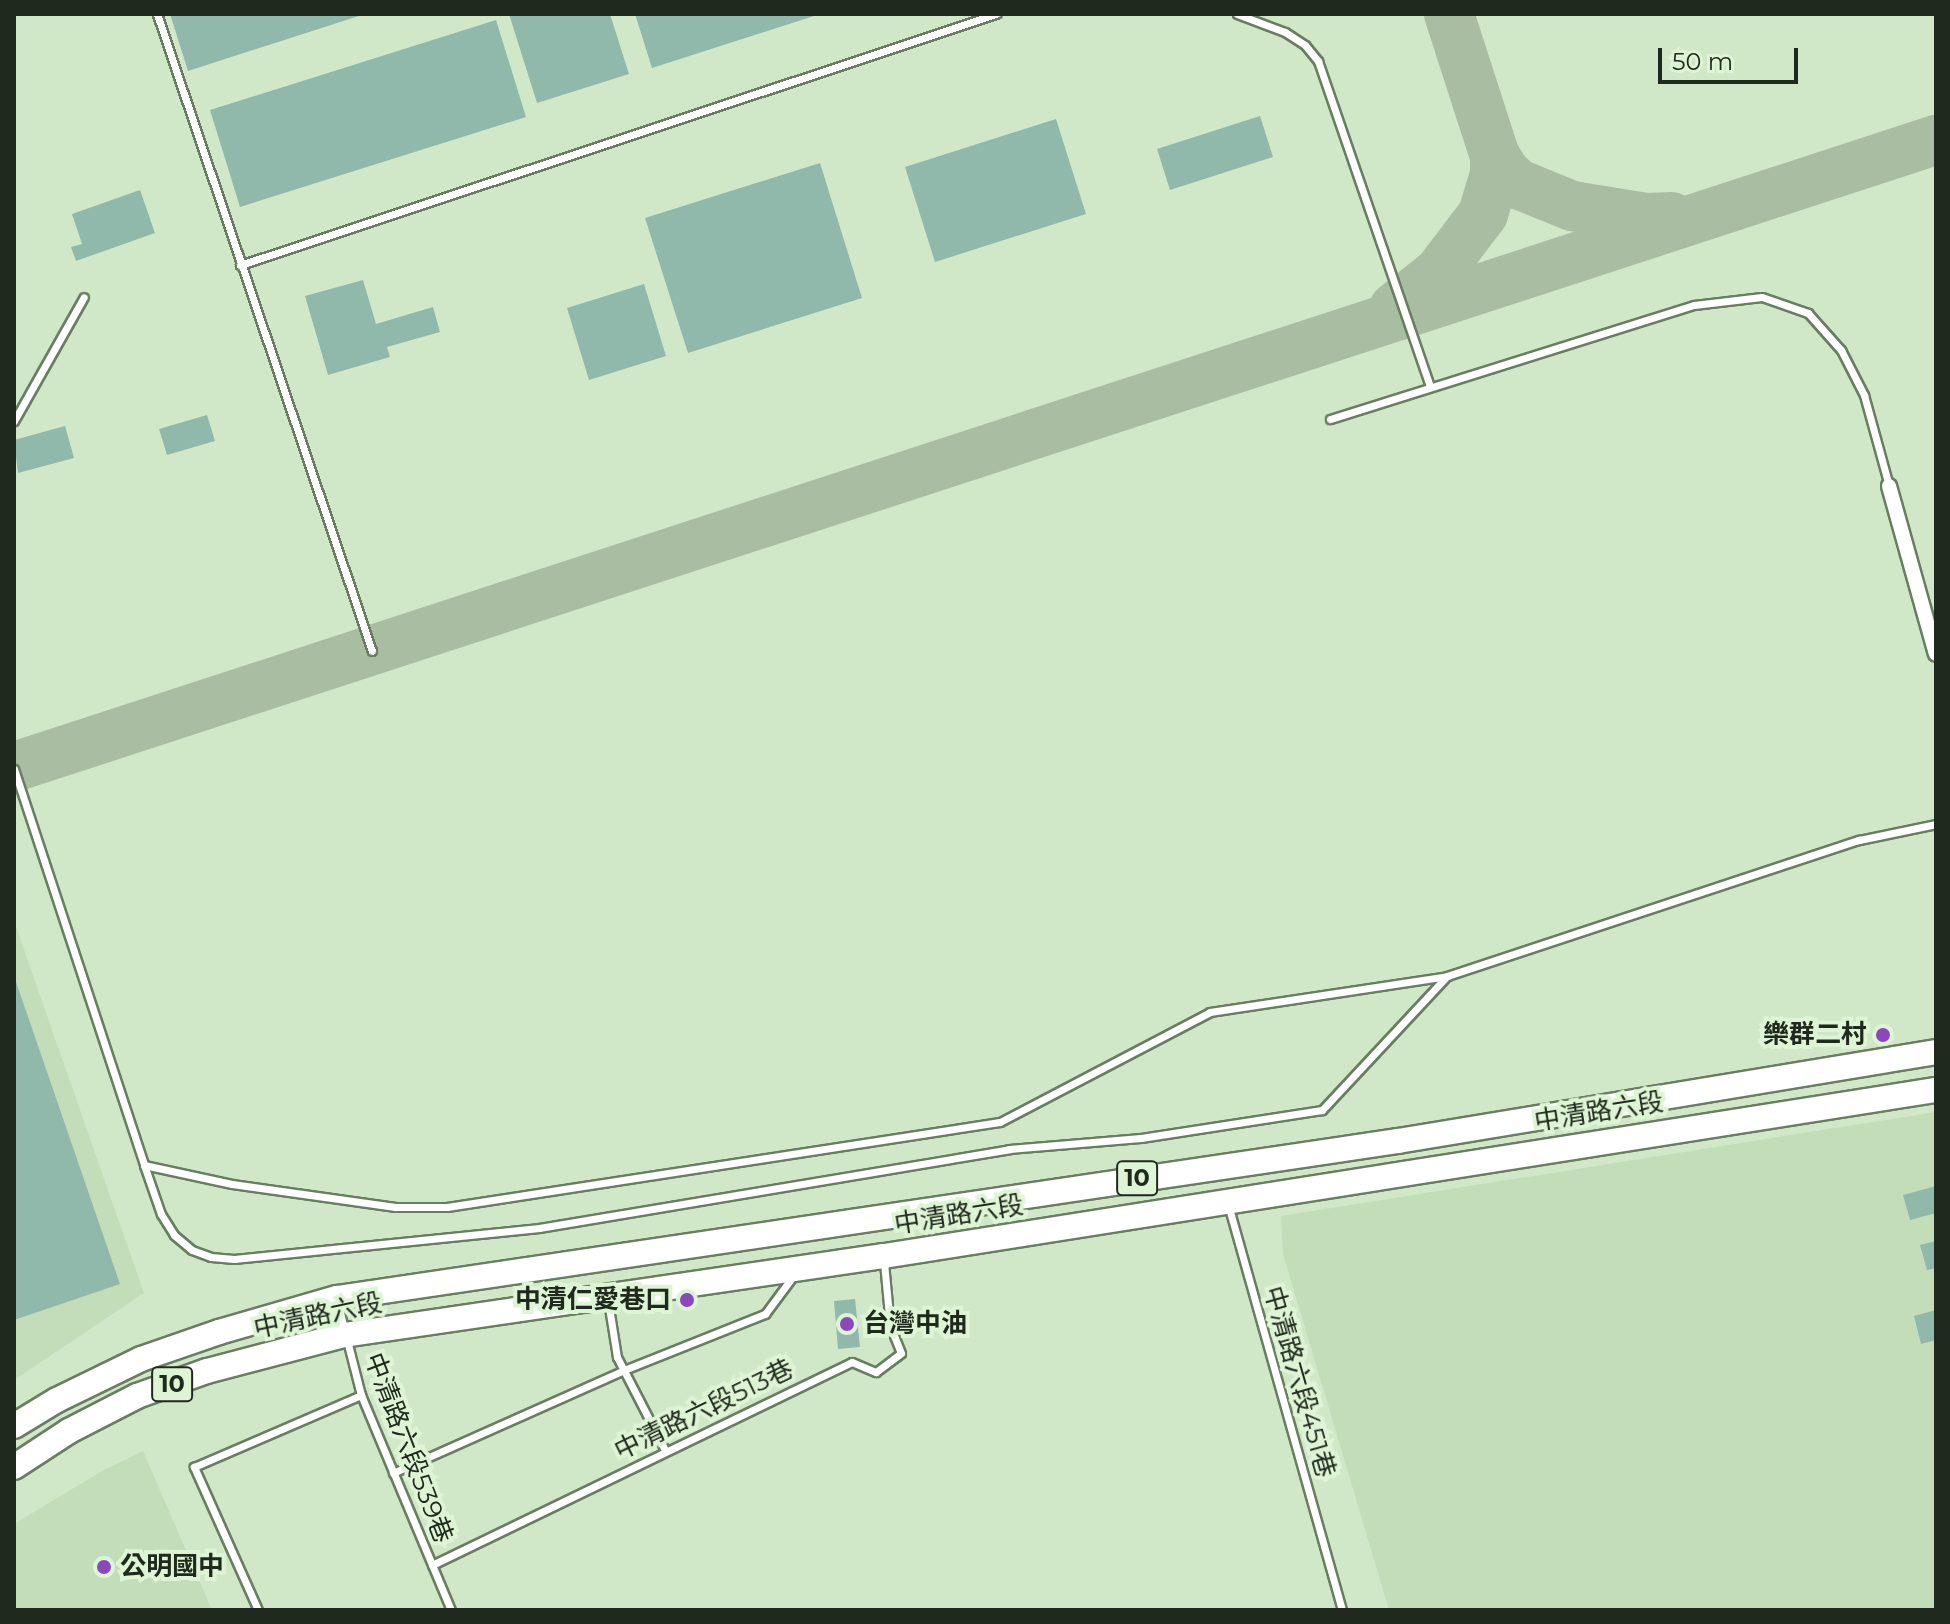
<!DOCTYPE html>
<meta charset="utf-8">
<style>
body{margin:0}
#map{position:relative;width:1950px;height:1624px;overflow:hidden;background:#d1e8c8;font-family:Montserrat,"Noto Sans TC",sans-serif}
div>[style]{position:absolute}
.built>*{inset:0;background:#c2ddb7}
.taxiway>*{height:50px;margin:-25px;padding:0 25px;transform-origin:25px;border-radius:25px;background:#a9bda2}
.building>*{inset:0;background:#90b9ab}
.roads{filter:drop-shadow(2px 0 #687d61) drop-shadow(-2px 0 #687d61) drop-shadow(0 2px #687d61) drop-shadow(0 -2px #687d61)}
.lane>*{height:7px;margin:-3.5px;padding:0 3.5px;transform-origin:3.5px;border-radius:3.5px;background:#fff}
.street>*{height:14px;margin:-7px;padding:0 7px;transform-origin:7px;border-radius:7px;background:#fff}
.primary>*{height:24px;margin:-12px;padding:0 12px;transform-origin:12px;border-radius:12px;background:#fff}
.dots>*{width:22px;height:22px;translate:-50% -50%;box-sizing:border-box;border:4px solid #def5d5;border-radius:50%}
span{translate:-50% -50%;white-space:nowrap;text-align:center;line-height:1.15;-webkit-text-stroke:8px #def5d5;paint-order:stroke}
.shield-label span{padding:2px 6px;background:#def5d5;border:2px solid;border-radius:6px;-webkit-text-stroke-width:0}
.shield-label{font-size:24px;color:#20291d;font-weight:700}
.poi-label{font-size:26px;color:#20291d;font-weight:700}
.right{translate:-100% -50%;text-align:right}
.left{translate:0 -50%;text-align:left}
.street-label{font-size:26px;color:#20291d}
.frame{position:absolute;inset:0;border:16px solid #20291d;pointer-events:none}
.scale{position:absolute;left:1658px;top:48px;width:140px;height:36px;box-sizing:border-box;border:4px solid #20291d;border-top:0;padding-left:10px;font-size:24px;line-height:28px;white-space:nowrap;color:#20291d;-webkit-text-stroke:6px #def5d5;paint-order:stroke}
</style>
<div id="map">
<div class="built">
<div style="clip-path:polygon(14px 921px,144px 1293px,14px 1380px)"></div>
<div style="clip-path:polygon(1936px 1112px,1936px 1610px,1389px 1610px,1283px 1254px,1281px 1216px)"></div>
<div style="clip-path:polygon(143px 1451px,212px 1610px,14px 1610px,14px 1524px,102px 1471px)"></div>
</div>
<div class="taxiway">
<div style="left:1449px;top:14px;width:149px;rotate:72.1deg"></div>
<div style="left:1495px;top:156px;width:19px;rotate:58deg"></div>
<div style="left:1505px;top:172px;width:18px;rotate:43deg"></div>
<div style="left:1518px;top:184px;width:58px;rotate:22.2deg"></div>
<div style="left:1572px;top:206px;width:75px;rotate:9.2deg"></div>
<div style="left:1646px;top:218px;width:26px;rotate:-2deg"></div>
<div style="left:1394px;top:308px;width:58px;rotate:-38.7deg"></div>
<div style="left:1439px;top:272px;width:73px;rotate:-52.8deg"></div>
<div style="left:1483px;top:214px;width:42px;rotate:-73.3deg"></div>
<div style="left:1495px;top:174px;width:18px;rotate:-90deg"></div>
<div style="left:14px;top:767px;width:2022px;rotate:-18.07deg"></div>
</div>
<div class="building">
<div style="clip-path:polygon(170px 14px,362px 14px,362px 15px,188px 71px)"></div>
<div style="clip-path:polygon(509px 14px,610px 14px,629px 74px,537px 103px)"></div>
<div style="clip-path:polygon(635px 14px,817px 14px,817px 15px,652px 68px)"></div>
<div style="clip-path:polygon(496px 20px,526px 117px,240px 207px,210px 110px)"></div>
<div style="clip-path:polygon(1260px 116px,1273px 157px,1170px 190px,1157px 149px)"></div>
<div style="clip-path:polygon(1056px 119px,1086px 214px,935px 262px,905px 167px)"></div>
<div style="clip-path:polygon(820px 163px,862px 298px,688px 353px,645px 218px)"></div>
<div style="clip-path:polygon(140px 190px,155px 233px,76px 261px,71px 247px,82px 244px,72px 214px)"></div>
<div style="clip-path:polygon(363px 280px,376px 324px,433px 307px,440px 332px,387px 347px,390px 357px,328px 375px,305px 296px)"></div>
<div style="clip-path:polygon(644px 284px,666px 356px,589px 380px,567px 308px)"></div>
<div style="clip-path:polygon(207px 415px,215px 441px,167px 455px,159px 429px)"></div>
<div style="clip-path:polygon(65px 426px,74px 458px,18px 473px,14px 440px)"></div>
<div style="clip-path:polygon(14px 976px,120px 1284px,14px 1320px)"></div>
<div style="clip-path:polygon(1936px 1186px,1936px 1213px,1910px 1220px,1903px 1195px)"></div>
<div style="clip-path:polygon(1936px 1241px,1936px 1268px,1927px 1270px,1920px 1245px)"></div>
<div style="clip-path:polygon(855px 1299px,860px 1347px,838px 1349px,834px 1301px)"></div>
<div style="clip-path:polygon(1936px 1310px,1936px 1340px,1921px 1344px,1914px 1316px)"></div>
</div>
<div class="roads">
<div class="lane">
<div style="left:157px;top:14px;width:672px;rotate:71.35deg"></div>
<div style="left:1237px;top:14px;width:51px;rotate:20.6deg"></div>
<div style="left:1285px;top:32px;width:24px;rotate:33deg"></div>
<div style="left:1305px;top:45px;width:21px;rotate:51deg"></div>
<div style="left:1318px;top:61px;width:344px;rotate:71deg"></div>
<div style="left:240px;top:265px;width:797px;rotate:-18.37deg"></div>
<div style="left:1330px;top:419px;width:381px;rotate:-17.4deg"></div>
<div style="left:1694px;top:305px;width:68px;rotate:-6.7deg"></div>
<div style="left:1762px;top:297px;width:49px;rotate:19.2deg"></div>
<div style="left:1808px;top:313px;width:50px;rotate:48.3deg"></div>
<div style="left:1841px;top:350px;width:51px;rotate:62.9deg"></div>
<div style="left:1864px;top:395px;width:94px;rotate:74.6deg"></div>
<div style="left:14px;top:421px;width:142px;rotate:-60.6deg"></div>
<div style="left:14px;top:769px;width:417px;rotate:71.8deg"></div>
<div style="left:144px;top:1165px;width:90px;rotate:12.2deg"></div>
<div style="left:232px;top:1184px;width:165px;rotate:8deg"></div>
<div style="left:395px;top:1207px;width:52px"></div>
<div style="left:447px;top:1207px;width:559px;rotate:-8.74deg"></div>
<div style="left:1000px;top:1122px;width:237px;rotate:-27.6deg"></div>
<div style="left:1210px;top:1012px;width:240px;rotate:-8.6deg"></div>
<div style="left:1447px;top:976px;width:434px;rotate:-18.3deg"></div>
<div style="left:1859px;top:840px;width:79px;rotate:-11.7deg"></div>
<div style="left:144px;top:1165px;width:52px;rotate:70.9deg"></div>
<div style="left:161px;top:1214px;width:25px;rotate:58deg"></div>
<div style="left:174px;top:1235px;width:23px;rotate:40deg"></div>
<div style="left:192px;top:1250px;width:20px;rotate:20deg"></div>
<div style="left:211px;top:1257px;width:23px;rotate:5deg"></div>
<div style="left:234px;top:1259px;width:307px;rotate:-5.8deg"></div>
<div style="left:539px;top:1228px;width:477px;rotate:-9.5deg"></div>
<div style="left:1009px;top:1149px;width:132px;rotate:-4.8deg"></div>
<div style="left:1141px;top:1138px;width:183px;rotate:-8.8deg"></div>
<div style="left:1322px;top:1110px;width:180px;rotate:-47deg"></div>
<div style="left:1229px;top:1208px;width:418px;rotate:74.3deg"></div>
<div style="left:337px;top:1301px;width:97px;rotate:75.7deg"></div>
<div style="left:361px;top:1395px;width:233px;rotate:67.3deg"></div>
<div style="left:608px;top:1301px;width:57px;rotate:80.9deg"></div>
<div style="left:617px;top:1357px;width:105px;rotate:62.7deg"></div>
<div style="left:393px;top:1473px;width:253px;rotate:-24deg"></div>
<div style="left:624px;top:1370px;width:152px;rotate:-21.7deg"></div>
<div style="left:765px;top:1314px;width:49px;rotate:-53.4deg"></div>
<div style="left:432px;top:1565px;width:466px;rotate:-25.8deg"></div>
<div style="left:852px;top:1362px;width:26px;rotate:23deg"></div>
<div style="left:876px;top:1372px;width:31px;rotate:-37deg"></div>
<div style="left:901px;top:1353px;width:29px;rotate:-112deg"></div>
<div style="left:890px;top:1326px;width:64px;rotate:-95.4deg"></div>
<div style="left:258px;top:1610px;width:157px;rotate:-114.1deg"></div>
<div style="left:194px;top:1467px;width:182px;rotate:-23.3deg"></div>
</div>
<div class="street">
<div style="left:1889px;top:486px;width:174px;rotate:74.4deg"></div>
</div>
<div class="primary">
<div style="left:14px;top:1426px;width:50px;rotate:-31.2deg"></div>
<div style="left:57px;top:1400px;width:93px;rotate:-26deg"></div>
<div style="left:141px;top:1359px;width:83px;rotate:-19.1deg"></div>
<div style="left:219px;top:1332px;width:123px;rotate:-16.1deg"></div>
<div style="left:337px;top:1298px;width:1073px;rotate:-8.42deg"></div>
<div style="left:1398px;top:1141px;width:545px;rotate:-9.39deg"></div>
<div style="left:14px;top:1467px;width:66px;rotate:-33.2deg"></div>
<div style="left:69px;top:1431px;width:76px;rotate:-27.2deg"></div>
<div style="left:137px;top:1396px;width:74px;rotate:-19.7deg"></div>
<div style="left:207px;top:1371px;width:142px;rotate:-14.7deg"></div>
<div style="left:344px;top:1335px;width:546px;rotate:-8.32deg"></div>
<div style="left:884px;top:1256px;width:1065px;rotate:-8.97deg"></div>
</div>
</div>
<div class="dots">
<div style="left:1883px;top:1035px;background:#8b47bb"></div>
<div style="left:687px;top:1300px;background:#8b47bb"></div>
<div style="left:847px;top:1324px;background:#8b47bb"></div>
<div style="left:104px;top:1567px;background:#8b47bb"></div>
</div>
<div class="shield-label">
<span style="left:1137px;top:1178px">10</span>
<span style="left:172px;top:1384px">10</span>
</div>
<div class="poi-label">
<span class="right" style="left:1867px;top:1035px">樂群二村</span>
<span class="right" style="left:671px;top:1300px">中清仁愛巷口</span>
<span class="left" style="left:863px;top:1324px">台灣中油</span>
<span class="left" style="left:120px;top:1567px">公明國中</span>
</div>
<div class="street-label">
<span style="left:1599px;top:1112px;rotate:-9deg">中清路六段</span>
<span style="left:959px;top:1215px;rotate:-9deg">中清路六段</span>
<span style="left:318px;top:1316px;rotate:-12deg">中清路六段</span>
<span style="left:1299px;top:1382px;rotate:74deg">中清路六段451巷</span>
<span style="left:704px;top:1410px;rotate:-26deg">中清路六段513巷</span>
<span style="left:408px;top:1448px;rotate:69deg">中清路六段539巷</span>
</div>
<div class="frame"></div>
<div class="scale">50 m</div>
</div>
